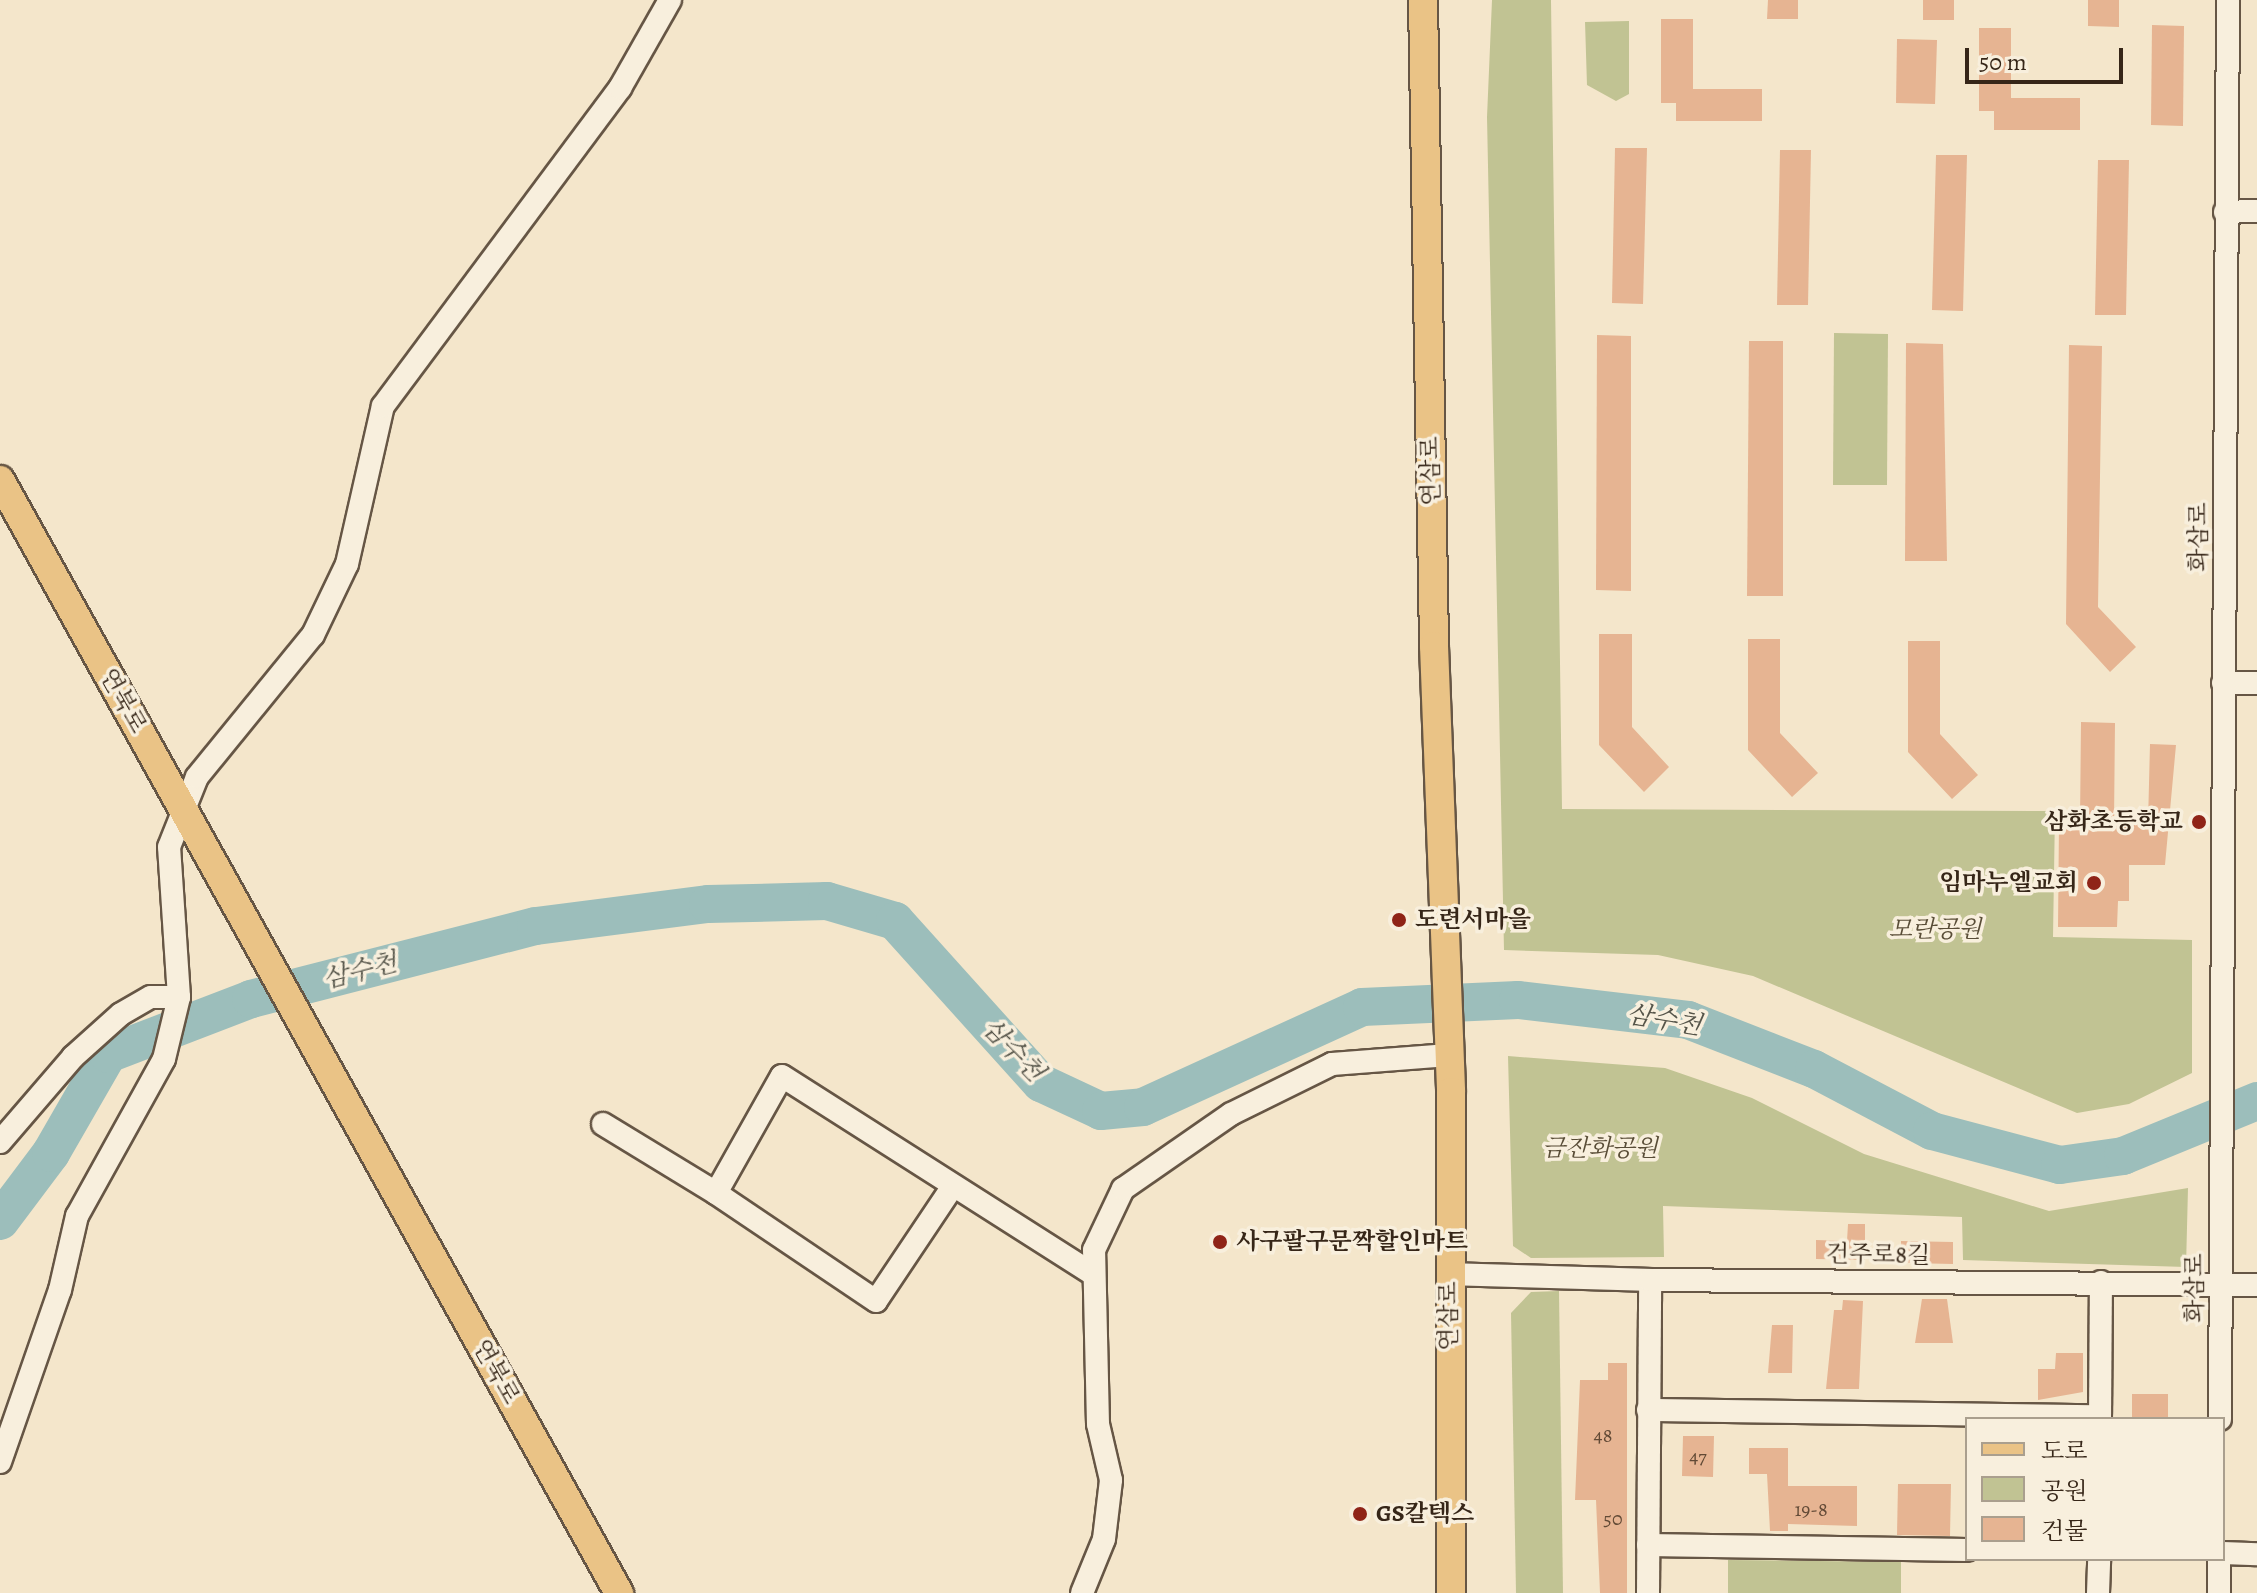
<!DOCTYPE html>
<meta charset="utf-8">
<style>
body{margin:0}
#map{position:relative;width:2257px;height:1593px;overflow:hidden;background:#f4e6cb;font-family:Alegreya,"Noto Serif KR",serif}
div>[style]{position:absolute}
.green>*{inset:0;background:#c1c393}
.river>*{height:38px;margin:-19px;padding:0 19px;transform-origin:19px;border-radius:19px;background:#9cbebb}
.building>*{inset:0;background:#e6b492}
.roads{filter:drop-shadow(2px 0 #665645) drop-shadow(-2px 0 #665645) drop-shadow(0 2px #665645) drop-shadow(0 -2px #665645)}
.minor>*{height:22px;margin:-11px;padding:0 11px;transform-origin:11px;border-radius:11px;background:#f8efdd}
.major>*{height:28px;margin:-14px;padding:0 14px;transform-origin:14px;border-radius:14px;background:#eac386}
.dots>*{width:22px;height:22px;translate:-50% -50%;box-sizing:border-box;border:4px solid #f8efdd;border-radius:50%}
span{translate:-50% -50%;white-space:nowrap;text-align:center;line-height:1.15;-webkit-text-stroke:7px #f8efdd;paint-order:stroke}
.number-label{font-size:20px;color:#624a36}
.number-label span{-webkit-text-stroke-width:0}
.street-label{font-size:24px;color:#362618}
.poi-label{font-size:24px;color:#362618;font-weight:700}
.right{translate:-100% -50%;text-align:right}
.left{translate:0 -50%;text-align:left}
.park-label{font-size:24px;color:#594d37;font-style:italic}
.water-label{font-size:26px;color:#555449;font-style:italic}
.legend{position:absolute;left:1965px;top:1417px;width:260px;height:144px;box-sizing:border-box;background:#f8efdd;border:2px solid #aa9f8e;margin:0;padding:10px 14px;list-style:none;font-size:24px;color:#362618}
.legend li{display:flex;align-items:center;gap:16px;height:40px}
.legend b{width:40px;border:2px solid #aa9f8e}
.scale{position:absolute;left:1965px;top:48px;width:158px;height:36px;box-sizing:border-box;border:4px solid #362618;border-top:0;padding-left:10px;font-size:24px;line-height:28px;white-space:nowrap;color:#362618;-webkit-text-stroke:6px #f8efdd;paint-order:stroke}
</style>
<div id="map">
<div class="green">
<div style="clip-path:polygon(1492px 0,1551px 0,1562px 809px,2055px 811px,2053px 937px,2192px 940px,2192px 1073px,2129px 1104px,2077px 1113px,1753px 976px,1658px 955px,1504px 950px,1487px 117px)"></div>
<div style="clip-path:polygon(1629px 21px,1629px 94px,1616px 101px,1587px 85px,1585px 22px)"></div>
<div style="clip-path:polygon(1834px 333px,1888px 334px,1887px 485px,1833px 485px)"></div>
<div style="clip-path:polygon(1508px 1056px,1665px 1068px,1752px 1098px,1864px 1154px,2049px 1211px,2188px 1188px,2186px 1267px,1963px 1260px,1962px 1217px,1663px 1206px,1664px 1257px,1531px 1258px,1513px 1246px)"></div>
<div style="clip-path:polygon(1559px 1291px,1563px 1593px,1516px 1593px,1511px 1313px,1531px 1292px)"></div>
<div style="clip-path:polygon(1728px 1560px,1901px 1562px,1901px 1593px,1728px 1593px)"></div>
</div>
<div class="river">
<div style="left:0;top:1221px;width:85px;rotate:-53.1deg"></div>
<div style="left:51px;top:1153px;width:114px;rotate:-60.1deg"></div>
<div style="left:108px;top:1054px;width:153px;rotate:-21deg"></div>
<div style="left:251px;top:999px;width:294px;rotate:-14.4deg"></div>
<div style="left:536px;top:926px;width:173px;rotate:-7.3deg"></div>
<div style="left:708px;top:904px;width:119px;rotate:-1.4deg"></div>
<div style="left:827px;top:901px;width:71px;rotate:16.4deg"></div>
<div style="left:895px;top:921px;width:218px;rotate:48deg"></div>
<div style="left:1041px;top:1083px;width:66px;rotate:25deg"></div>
<div style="left:1101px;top:1111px;width:42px;rotate:-5.4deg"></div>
<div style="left:1143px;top:1107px;width:241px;rotate:-24.5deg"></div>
<div style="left:1362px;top:1007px;width:156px;rotate:-2.6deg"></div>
<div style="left:1518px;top:1000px;width:171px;rotate:6.7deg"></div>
<div style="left:1688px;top:1020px;width:135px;rotate:21.3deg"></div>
<div style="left:1814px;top:1069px;width:133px;rotate:27.7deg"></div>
<div style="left:1932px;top:1131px;width:132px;rotate:14.9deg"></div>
<div style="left:2060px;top:1165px;width:64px;rotate:-8.1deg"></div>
<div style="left:2123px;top:1156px;width:145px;rotate:-22.3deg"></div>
</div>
<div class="building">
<div style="clip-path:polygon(1768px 0,1798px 0,1798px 19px,1767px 19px)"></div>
<div style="clip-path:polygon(1923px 0,1954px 0,1954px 20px,1923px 20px)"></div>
<div style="clip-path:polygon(2088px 0,2119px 0,2119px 27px,2088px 26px)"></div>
<div style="clip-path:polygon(1661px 19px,1693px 19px,1693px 89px,1762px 89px,1762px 121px,1676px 121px,1676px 103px,1661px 103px)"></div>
<div style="clip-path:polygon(2152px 25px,2184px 26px,2183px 126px,2151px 125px)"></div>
<div style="clip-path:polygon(1979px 28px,2011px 28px,2011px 98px,2080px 98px,2080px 130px,1994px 130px,1994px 111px,1979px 111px)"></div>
<div style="clip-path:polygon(1897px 39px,1937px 40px,1935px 104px,1896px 103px)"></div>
<div style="clip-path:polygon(1615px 148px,1647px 148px,1643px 304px,1612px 303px)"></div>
<div style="clip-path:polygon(1780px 150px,1811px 150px,1808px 305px,1777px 305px)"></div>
<div style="clip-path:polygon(1936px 155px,1967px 155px,1963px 311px,1932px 310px)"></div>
<div style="clip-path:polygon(2098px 160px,2129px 160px,2126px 315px,2095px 315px)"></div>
<div style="clip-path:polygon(1597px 335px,1631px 336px,1631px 591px,1596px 590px)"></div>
<div style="clip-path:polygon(1749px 341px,1783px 341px,1783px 596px,1747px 596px)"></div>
<div style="clip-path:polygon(1906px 343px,1943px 344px,1947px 561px,1905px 561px)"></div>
<div style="clip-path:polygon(2069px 345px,2102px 346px,2098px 607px,2136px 647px,2110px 672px,2066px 624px)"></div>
<div style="clip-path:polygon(1599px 634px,1632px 634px,1632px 727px,1669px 767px,1644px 792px,1599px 745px)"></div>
<div style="clip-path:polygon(1748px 639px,1780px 639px,1780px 733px,1818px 773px,1792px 797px,1748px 750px)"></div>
<div style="clip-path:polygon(1908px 641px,1940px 641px,1940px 734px,1978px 775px,1952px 799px,1908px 752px)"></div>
<div style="clip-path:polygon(2081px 722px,2115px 723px,2114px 822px,2148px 823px,2150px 744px,2176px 745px,2165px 865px,2129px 865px,2129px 901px,2118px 901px,2117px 927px,2058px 927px,2059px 822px,2080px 822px)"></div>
<div style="clip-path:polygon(1848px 1224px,1865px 1224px,1865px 1260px,1816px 1259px,1816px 1240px,1847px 1241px)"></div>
<div style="clip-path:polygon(1901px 1241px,1953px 1242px,1953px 1264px,1909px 1263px,1901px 1258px)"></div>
<div style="clip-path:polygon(1922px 1299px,1947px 1299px,1953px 1343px,1915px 1343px)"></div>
<div style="clip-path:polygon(1843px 1300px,1863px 1301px,1859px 1389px,1826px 1389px,1834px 1310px,1842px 1310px)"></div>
<div style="clip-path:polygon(1772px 1325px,1793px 1325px,1792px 1373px,1768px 1373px)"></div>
<div style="clip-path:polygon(2056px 1353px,2083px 1353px,2083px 1392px,2038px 1400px,2038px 1369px,2055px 1369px)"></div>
<div style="clip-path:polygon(1608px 1363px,1627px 1363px,1627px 1593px,1600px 1593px,1596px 1500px,1575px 1500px,1580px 1380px,1608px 1380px)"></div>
<div style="clip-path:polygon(2132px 1394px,2168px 1394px,2168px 1419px,2132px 1418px)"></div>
<div style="clip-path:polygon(1683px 1436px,1714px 1436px,1713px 1477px,1682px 1476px)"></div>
<div style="clip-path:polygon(1749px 1448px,1788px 1448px,1788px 1486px,1857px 1486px,1857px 1526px,1788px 1524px,1788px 1531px,1770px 1531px,1767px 1474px,1749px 1474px)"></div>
<div style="clip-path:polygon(1898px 1484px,1951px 1484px,1950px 1536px,1897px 1535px)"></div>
</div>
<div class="roads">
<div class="minor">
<div style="left:2225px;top:212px;width:32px;rotate:-2deg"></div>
<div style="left:2223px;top:683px;width:34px"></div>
<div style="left:603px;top:1124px;width:132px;rotate:31.4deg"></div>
<div style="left:0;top:1142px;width:112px;rotate:-49.3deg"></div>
<div style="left:73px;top:1057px;width:64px;rotate:-41.9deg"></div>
<div style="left:121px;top:1014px;width:34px;rotate:-30deg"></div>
<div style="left:151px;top:997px;width:28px"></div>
<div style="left:953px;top:1186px;width:138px;rotate:123.8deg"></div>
<div style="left:876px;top:1301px;width:193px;rotate:-146deg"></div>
<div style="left:716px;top:1193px;width:134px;rotate:-60.6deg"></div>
<div style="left:782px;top:1076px;width:370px;rotate:32.5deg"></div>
<div style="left:1449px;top:1274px;width:201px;rotate:1.7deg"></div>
<div style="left:1648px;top:1410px;width:452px;rotate:0.8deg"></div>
<div style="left:2100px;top:1419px;width:137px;rotate:-89.6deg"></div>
<div style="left:2220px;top:1419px;width:1419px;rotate:-89.68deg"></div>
<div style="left:0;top:1462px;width:182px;rotate:-70.8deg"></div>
<div style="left:60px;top:1290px;width:76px;rotate:-77.1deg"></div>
<div style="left:77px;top:1216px;width:179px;rotate:-61deg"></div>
<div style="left:164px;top:1059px;width:64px;rotate:-76.4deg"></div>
<div style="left:179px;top:997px;width:150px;rotate:-93.8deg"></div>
<div style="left:169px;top:847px;width:75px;rotate:-68.2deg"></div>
<div style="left:197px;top:777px;width:183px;rotate:-50.8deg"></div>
<div style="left:313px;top:635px;width:79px;rotate:-64.4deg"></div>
<div style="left:347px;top:564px;width:162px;rotate:-77.2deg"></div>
<div style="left:383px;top:406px;width:397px;rotate:-53.3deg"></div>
<div style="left:620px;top:88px;width:101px;rotate:-60.4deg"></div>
<div style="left:1648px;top:1545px;width:319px;rotate:0.9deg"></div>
<div style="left:2223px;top:1553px;width:34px;rotate:2deg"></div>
<div style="left:1082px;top:1593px;width:58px;rotate:-67.8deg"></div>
<div style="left:1104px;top:1539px;width:59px;rotate:-83.2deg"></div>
<div style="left:1111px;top:1480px;width:57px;rotate:-103.1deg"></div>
<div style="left:1098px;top:1424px;width:174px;rotate:-91.3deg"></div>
<div style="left:1094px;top:1250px;width:68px;rotate:-64.6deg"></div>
<div style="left:1123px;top:1189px;width:131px;rotate:-34.8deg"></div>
<div style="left:1231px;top:1114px;width:113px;rotate:-26.3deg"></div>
<div style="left:1332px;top:1064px;width:117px;rotate:-4.4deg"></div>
<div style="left:1648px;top:1593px;width:313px;rotate:-89.6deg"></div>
<div style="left:1650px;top:1280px;width:607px;rotate:0.47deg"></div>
<div style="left:2098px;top:1593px;width:34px;rotate:-88deg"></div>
<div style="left:2219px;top:1593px;width:34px;rotate:-90deg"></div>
</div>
<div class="major">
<div style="left:1423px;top:0;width:646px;rotate:89.02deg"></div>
<div style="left:1434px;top:646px;width:446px;rotate:87.8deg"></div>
<div style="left:1451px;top:1092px;width:501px;rotate:90deg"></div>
<div style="left:0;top:480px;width:1274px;rotate:60.92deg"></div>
</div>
</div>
<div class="dots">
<div style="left:2199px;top:822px;background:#8f2418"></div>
<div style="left:2094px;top:883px;background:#8f2418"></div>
<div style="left:1399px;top:920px;background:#8f2418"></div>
<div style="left:1220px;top:1242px;background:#8f2418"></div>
<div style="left:1360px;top:1514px;background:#8f2418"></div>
</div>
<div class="number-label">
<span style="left:1603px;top:1435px">48</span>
<span style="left:1698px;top:1456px">47</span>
<span style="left:1811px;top:1509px">19-8</span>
<span style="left:1613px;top:1518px">50</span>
</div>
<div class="street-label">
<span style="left:1431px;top:471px;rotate:-91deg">연삼로</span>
<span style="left:2199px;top:537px;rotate:-90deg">화삼로</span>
<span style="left:123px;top:701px;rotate:61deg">연북로</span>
<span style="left:1878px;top:1255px;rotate:1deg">건주로8길</span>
<span style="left:2195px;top:1288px;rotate:-90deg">화삼로</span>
<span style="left:1449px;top:1316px;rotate:-90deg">연삼로</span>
<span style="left:496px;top:1372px;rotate:61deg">연북로</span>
</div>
<div class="poi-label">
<span class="right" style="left:2183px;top:822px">삼화초등학교</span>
<span class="right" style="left:2078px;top:883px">임마누엘교회</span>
<span class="left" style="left:1415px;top:920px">도련서마을</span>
<span class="left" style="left:1236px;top:1242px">사구팔구문짝할인마트</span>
<span class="left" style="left:1376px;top:1514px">GS칼텍스</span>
</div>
<div class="park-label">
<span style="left:1935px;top:930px">모란공원</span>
<span style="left:1600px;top:1149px">금잔화공원</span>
</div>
<div class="water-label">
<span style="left:360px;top:971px;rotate:-14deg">삼수천</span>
<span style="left:1664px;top:1020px;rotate:10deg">삼수천</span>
<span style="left:1013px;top:1050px;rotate:46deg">삼수천</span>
</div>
<ul class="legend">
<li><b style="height:10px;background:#eac386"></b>도로</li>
<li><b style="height:22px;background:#c1c393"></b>공원</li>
<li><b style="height:22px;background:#e6b492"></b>건물</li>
</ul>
<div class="scale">50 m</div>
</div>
